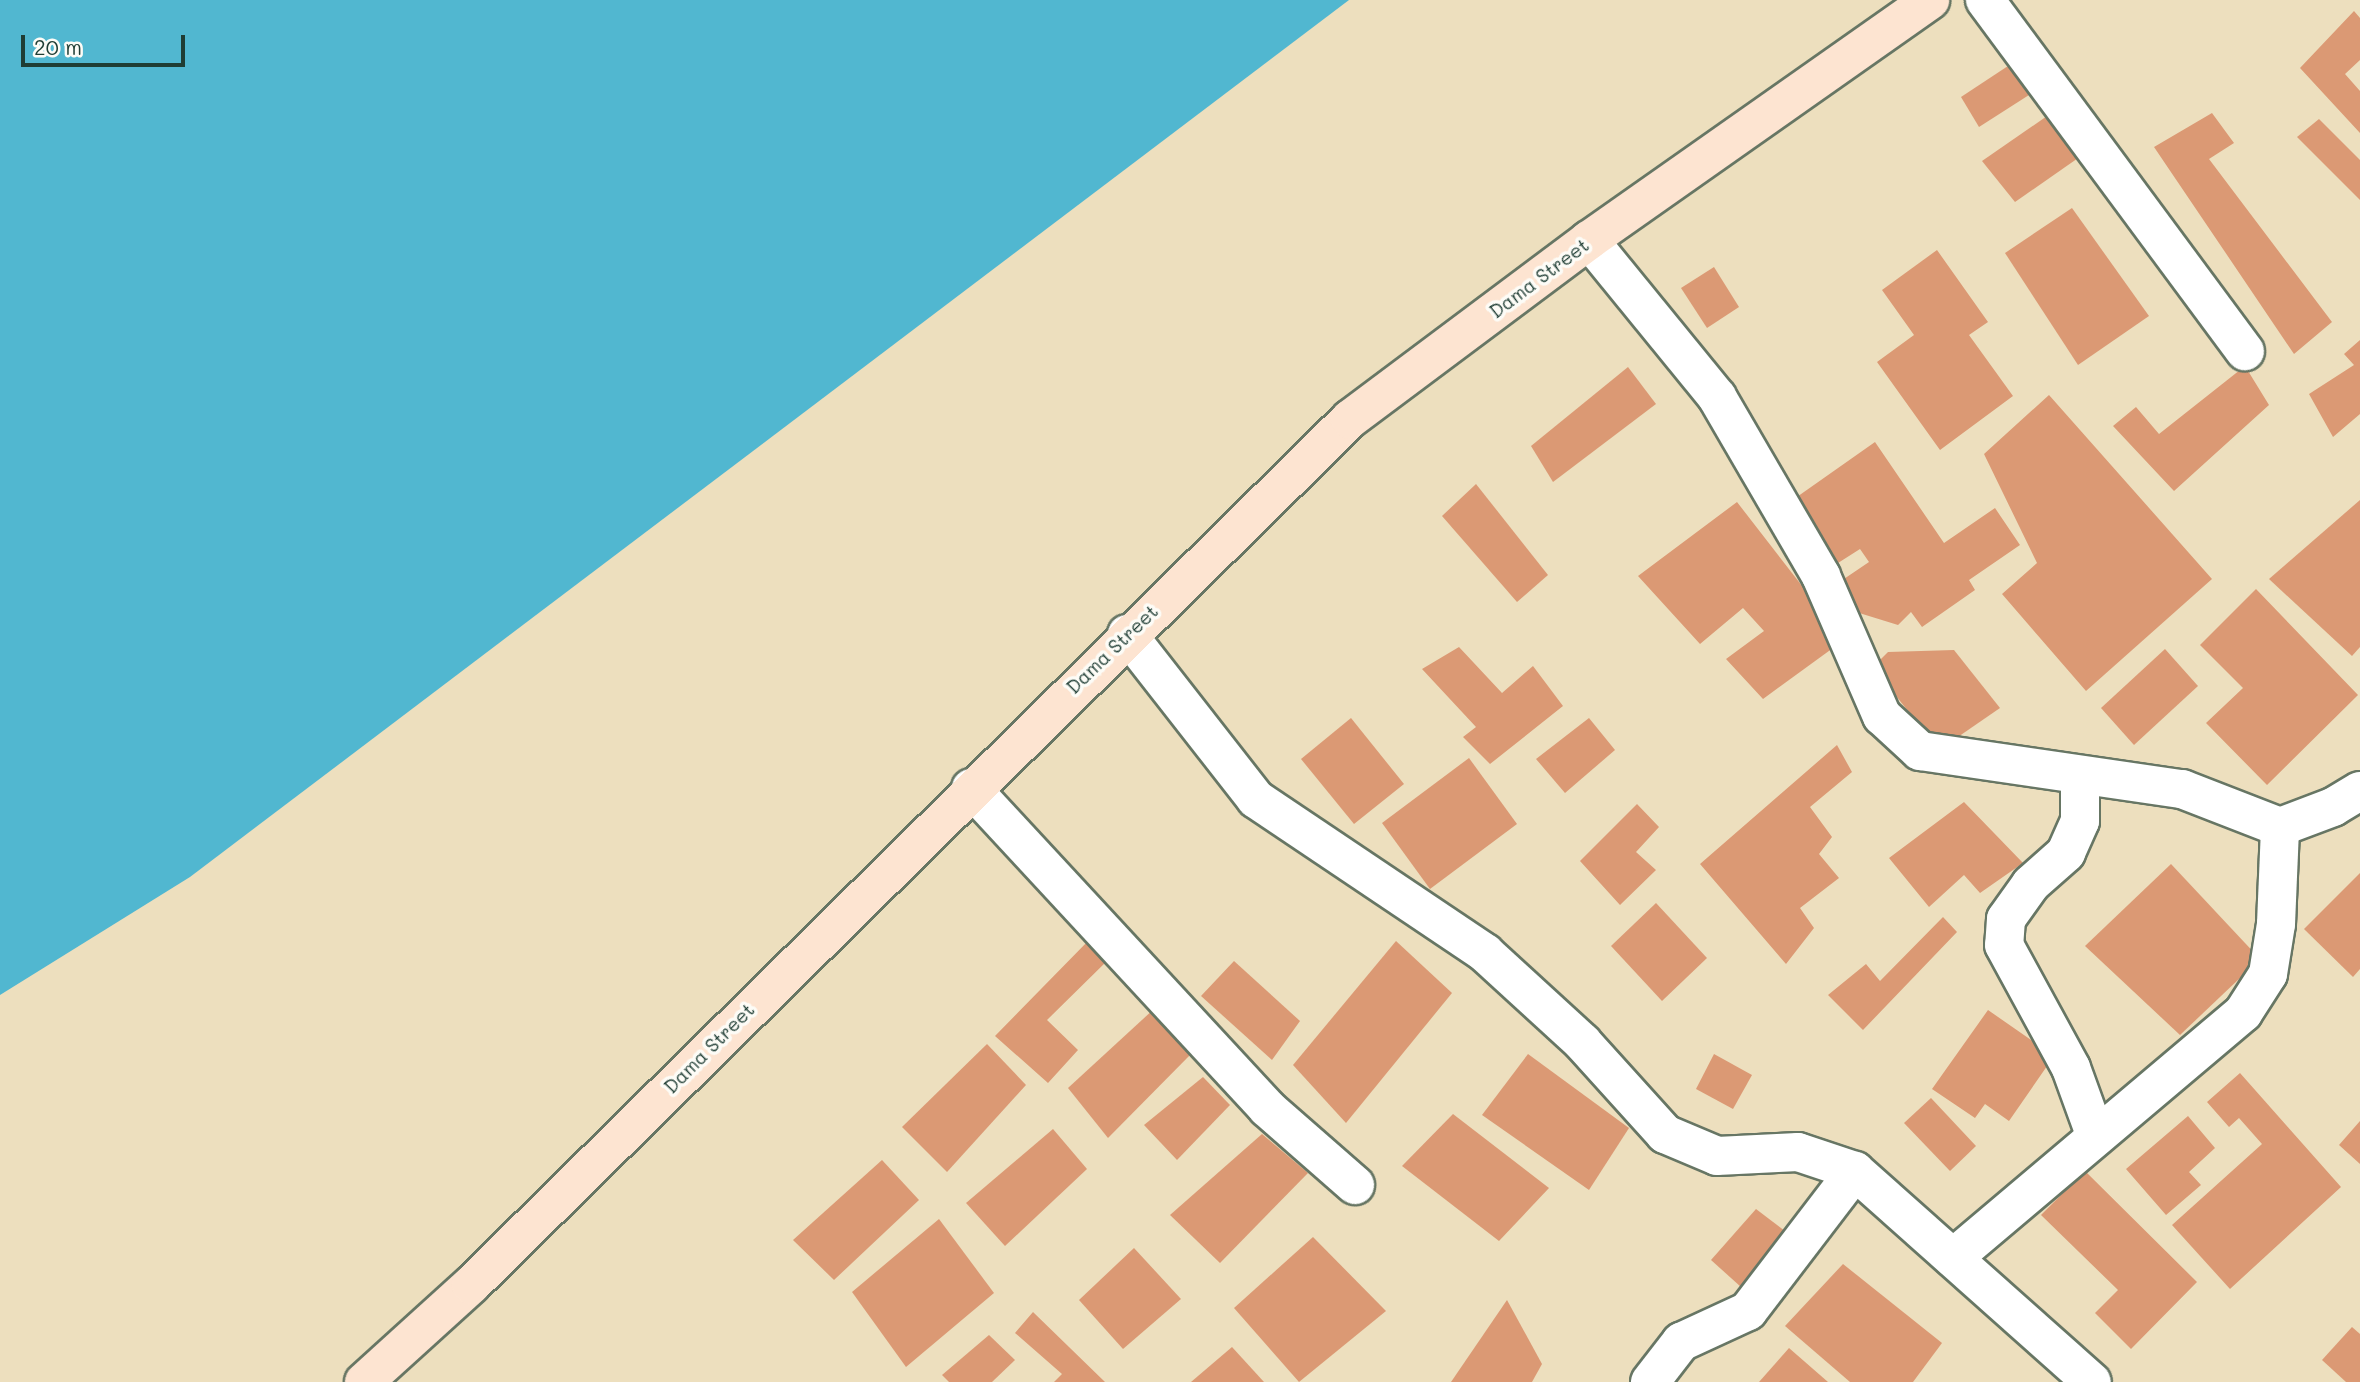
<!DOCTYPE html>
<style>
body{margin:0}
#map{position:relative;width:2360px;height:1382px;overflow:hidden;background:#eddfbe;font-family:Mali,sans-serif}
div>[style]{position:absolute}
.water>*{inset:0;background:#51b7d0}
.building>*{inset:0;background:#db9974}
.roads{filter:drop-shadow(2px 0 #677664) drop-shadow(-2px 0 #677664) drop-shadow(0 2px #677664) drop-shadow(0 -2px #677664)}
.street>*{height:38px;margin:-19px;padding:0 19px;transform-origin:19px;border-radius:19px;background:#fff}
.secondary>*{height:38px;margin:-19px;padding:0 19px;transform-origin:19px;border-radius:19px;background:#fde4d1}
span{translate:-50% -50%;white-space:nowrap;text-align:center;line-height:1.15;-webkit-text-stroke:7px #fdfcf7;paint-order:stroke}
.street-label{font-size:19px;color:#1f3d34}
.scale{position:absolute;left:21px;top:35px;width:164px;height:32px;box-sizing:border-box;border:4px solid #1f3d34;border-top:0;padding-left:9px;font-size:21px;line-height:24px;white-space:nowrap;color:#1f3d34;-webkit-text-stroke:5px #fdfcf7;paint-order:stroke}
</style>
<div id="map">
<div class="water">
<div style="clip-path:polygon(0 0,1349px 0,190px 877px,0 995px)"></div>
</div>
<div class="building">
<div style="clip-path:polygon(2354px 11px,2360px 18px,2360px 60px,2345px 74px,2360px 91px,2360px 133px,2300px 68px)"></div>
<div style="clip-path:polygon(2011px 64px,2029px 95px,1979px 127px,1961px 97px)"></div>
<div style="clip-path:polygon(2212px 113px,2234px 143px,2209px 159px,2332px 322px,2294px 354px,2154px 147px)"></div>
<div style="clip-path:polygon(2050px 114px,2081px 156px,2015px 202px,1982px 161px)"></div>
<div style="clip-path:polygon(2319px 119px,2360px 160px,2360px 200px,2297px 137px)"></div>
<div style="clip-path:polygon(2072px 208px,2149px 316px,2078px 365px,2005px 253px)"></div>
<div style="clip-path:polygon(1937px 250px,1988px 322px,1969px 335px,2013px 396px,1940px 450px,1877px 362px,1914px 335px,1882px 290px)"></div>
<div style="clip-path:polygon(1714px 267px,1739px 307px,1707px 328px,1681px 288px)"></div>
<div style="clip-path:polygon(2360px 340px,2360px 414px,2333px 437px,2309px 394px,2354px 365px,2344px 354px)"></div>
<div style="clip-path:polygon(2245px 366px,2269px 405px,2174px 491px,2113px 426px,2136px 407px,2159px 434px)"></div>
<div style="clip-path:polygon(1628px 367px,1656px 404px,1553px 482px,1531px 446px)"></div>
<div style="clip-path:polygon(2049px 395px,2212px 579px,2086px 691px,2002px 594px,2037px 563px,1984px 454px)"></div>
<div style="clip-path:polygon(1875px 442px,1944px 543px,1995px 508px,2020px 545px,1969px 580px,1975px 590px,1922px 627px,1911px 612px,1898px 625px,1856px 612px,1838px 583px,1869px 562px,1860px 549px,1838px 563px,1794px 499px)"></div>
<div style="clip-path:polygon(1476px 484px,1548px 575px,1517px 602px,1442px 516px)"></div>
<div style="clip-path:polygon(2360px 500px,2360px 647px,2352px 656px,2269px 579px)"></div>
<div style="clip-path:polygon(1737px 502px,1844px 640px,1763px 699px,1726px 659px,1764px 631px,1743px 608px,1700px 644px,1638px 576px)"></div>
<div style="clip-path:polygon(2256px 589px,2358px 695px,2267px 785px,2206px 723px,2243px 688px,2200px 645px)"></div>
<div style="clip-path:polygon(1459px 647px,1502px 693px,1533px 666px,1563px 706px,1490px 764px,1463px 737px,1476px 727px,1422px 669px)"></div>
<div style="clip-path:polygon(2165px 649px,2198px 686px,2134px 745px,2101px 708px)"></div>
<div style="clip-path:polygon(1954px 650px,2000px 708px,1939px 750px,1873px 667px,1888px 652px)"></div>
<div style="clip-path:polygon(1351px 718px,1404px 784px,1354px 824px,1301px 759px)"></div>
<div style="clip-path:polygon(1589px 718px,1615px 750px,1565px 793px,1536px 759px)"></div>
<div style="clip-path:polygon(1837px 745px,1852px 772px,1810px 807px,1832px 837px,1819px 854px,1839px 878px,1800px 908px,1814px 928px,1786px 964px,1700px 864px)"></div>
<div style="clip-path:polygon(1469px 758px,1517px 824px,1430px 889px,1382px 823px)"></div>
<div style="clip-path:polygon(1964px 802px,2023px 863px,1980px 893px,1964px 875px,1929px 907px,1889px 858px)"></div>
<div style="clip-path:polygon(1637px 804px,1659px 827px,1636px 852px,1656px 870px,1620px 905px,1580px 861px)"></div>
<div style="clip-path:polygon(2171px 864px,2260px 959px,2180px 1035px,2085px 946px)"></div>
<div style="clip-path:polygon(2360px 873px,2360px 969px,2353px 977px,2304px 929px)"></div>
<div style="clip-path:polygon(1656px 903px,1707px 958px,1662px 1001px,1611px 946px)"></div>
<div style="clip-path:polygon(1943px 917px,1957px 932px,1863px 1030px,1828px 995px,1866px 964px,1880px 981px)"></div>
<div style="clip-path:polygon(1090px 939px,1109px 959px,1047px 1020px,1078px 1050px,1048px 1083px,995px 1036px)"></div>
<div style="clip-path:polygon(1396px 941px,1452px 993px,1346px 1123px,1293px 1065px)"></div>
<div style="clip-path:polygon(1234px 961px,1300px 1021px,1272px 1060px,1201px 996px)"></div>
<div style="clip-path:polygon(1155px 1008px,1194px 1051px,1108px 1138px,1068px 1088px)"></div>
<div style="clip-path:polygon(1988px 1010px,2054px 1056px,2009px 1121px,1985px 1104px,1975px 1118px,1932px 1089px)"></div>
<div style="clip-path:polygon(987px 1044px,1026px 1085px,947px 1172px,902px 1127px)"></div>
<div style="clip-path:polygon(1528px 1054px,1629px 1128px,1589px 1190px,1482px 1115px)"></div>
<div style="clip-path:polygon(1714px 1054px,1752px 1075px,1733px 1109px,1696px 1089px)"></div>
<div style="clip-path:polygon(2240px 1073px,2341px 1187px,2230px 1289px,2172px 1225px,2262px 1144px,2239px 1118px,2229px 1127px,2207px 1102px)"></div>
<div style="clip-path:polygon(1203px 1077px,1230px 1105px,1177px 1160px,1144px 1125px)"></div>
<div style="clip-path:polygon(1931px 1098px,1976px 1146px,1950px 1171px,1904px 1123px)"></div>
<div style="clip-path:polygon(1453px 1114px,1549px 1188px,1499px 1241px,1402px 1166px)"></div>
<div style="clip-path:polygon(2188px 1116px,2215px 1148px,2189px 1172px,2201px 1185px,2166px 1215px,2126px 1169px)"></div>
<div style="clip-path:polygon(2360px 1121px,2360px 1164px,2339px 1145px)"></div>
<div style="clip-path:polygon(1053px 1129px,1087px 1169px,1005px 1246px,966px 1203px)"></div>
<div style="clip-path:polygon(1262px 1134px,1308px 1173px,1220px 1263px,1170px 1215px)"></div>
<div style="clip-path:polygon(882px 1160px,919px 1200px,834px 1280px,793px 1240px)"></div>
<div style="clip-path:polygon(2085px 1171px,2197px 1282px,2131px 1349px,2095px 1313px,2118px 1290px,2041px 1215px)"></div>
<div style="clip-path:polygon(1756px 1209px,1798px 1241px,1751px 1296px,1711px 1260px)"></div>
<div style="clip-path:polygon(939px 1219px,994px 1293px,906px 1367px,852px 1292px)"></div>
<div style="clip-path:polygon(1313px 1237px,1386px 1311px,1299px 1382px,1234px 1308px)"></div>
<div style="clip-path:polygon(1134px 1248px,1181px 1299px,1123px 1349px,1079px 1300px)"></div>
<div style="clip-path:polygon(1843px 1264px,1942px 1343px,1913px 1382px,1850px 1382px,1785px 1326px)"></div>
<div style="clip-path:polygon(1507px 1300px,1542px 1364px,1532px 1382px,1451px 1382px)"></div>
<div style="clip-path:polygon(1033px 1312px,1105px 1382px,1054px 1382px,1062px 1374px,1015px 1333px)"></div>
<div style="clip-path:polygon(2352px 1327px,2360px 1334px,2360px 1382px,2346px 1382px,2322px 1360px)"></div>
<div style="clip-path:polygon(989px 1335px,1015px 1360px,992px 1382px,949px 1382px,942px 1375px)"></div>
<div style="clip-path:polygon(1232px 1347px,1264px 1382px,1191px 1382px)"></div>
<div style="clip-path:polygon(1789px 1348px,1828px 1382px,1759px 1382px)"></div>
</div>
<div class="roads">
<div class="street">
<div style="left:1985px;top:0;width:437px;rotate:53.5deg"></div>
<div style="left:1589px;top:240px;width:203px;rotate:50.8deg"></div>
<div style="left:1717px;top:397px;width:207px;rotate:59.8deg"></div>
<div style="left:1821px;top:576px;width:153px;rotate:66.5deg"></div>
<div style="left:1882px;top:716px;width:52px;rotate:42.6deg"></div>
<div style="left:1920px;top:751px;width:265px;rotate:8.3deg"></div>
<div style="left:2182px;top:789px;width:105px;rotate:21.2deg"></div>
<div style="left:2280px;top:827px;width:57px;rotate:-20.7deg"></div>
<div style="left:2333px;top:807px;width:31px;rotate:-31deg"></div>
<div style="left:1127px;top:634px;width:209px;rotate:52deg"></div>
<div style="left:1256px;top:799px;width:276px;rotate:33.9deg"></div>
<div style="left:1485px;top:953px;width:132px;rotate:42.5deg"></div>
<div style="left:1582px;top:1042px;width:124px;rotate:47.9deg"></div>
<div style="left:1665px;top:1134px;width:56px;rotate:22.9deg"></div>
<div style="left:1717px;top:1156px;width:81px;rotate:-2.8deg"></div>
<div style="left:1798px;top:1152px;width:60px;rotate:18.4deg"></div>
<div style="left:1855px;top:1171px;width:317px;rotate:41.7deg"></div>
<div style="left:2080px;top:777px;width:44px;rotate:90deg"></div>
<div style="left:2080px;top:821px;width:35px;rotate:114deg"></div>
<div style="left:2066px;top:853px;width:47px;rotate:138.5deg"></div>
<div style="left:2031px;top:884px;width:43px;rotate:125.5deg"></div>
<div style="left:2006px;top:919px;width:26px;rotate:94deg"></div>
<div style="left:2004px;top:945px;width:140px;rotate:61.4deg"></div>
<div style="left:2071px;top:1068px;width:73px;rotate:70.1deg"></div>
<div style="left:971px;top:788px;width:436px;rotate:47.2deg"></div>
<div style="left:1267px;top:1108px;width:117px;rotate:41.2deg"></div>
<div style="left:1953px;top:1258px;width:380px;rotate:-40.2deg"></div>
<div style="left:2243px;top:1013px;width:46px;rotate:-57.3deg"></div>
<div style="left:2268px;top:974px;width:51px;rotate:-80.9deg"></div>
<div style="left:2276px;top:924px;width:97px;rotate:-87.6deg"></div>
<div style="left:1650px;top:1382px;width:51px;rotate:-52.2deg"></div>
<div style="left:1681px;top:1342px;width:74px;rotate:-24.8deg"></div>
<div style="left:1748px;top:1311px;width:176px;rotate:-52.6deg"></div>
</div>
<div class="secondary">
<div style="left:364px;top:1382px;width:144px;rotate:-42.2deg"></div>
<div style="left:471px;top:1285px;width:1234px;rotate:-44.57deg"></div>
<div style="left:1350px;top:419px;width:299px;rotate:-36.8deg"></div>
<div style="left:1589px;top:240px;width:417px;rotate:-35.1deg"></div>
</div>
</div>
<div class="street-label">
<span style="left:1539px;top:278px;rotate:-37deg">Dama Street</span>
<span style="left:1112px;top:649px;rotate:-44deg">Dama Street</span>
<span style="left:709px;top:1048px;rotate:-45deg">Dama Street</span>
</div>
<div class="scale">20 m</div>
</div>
